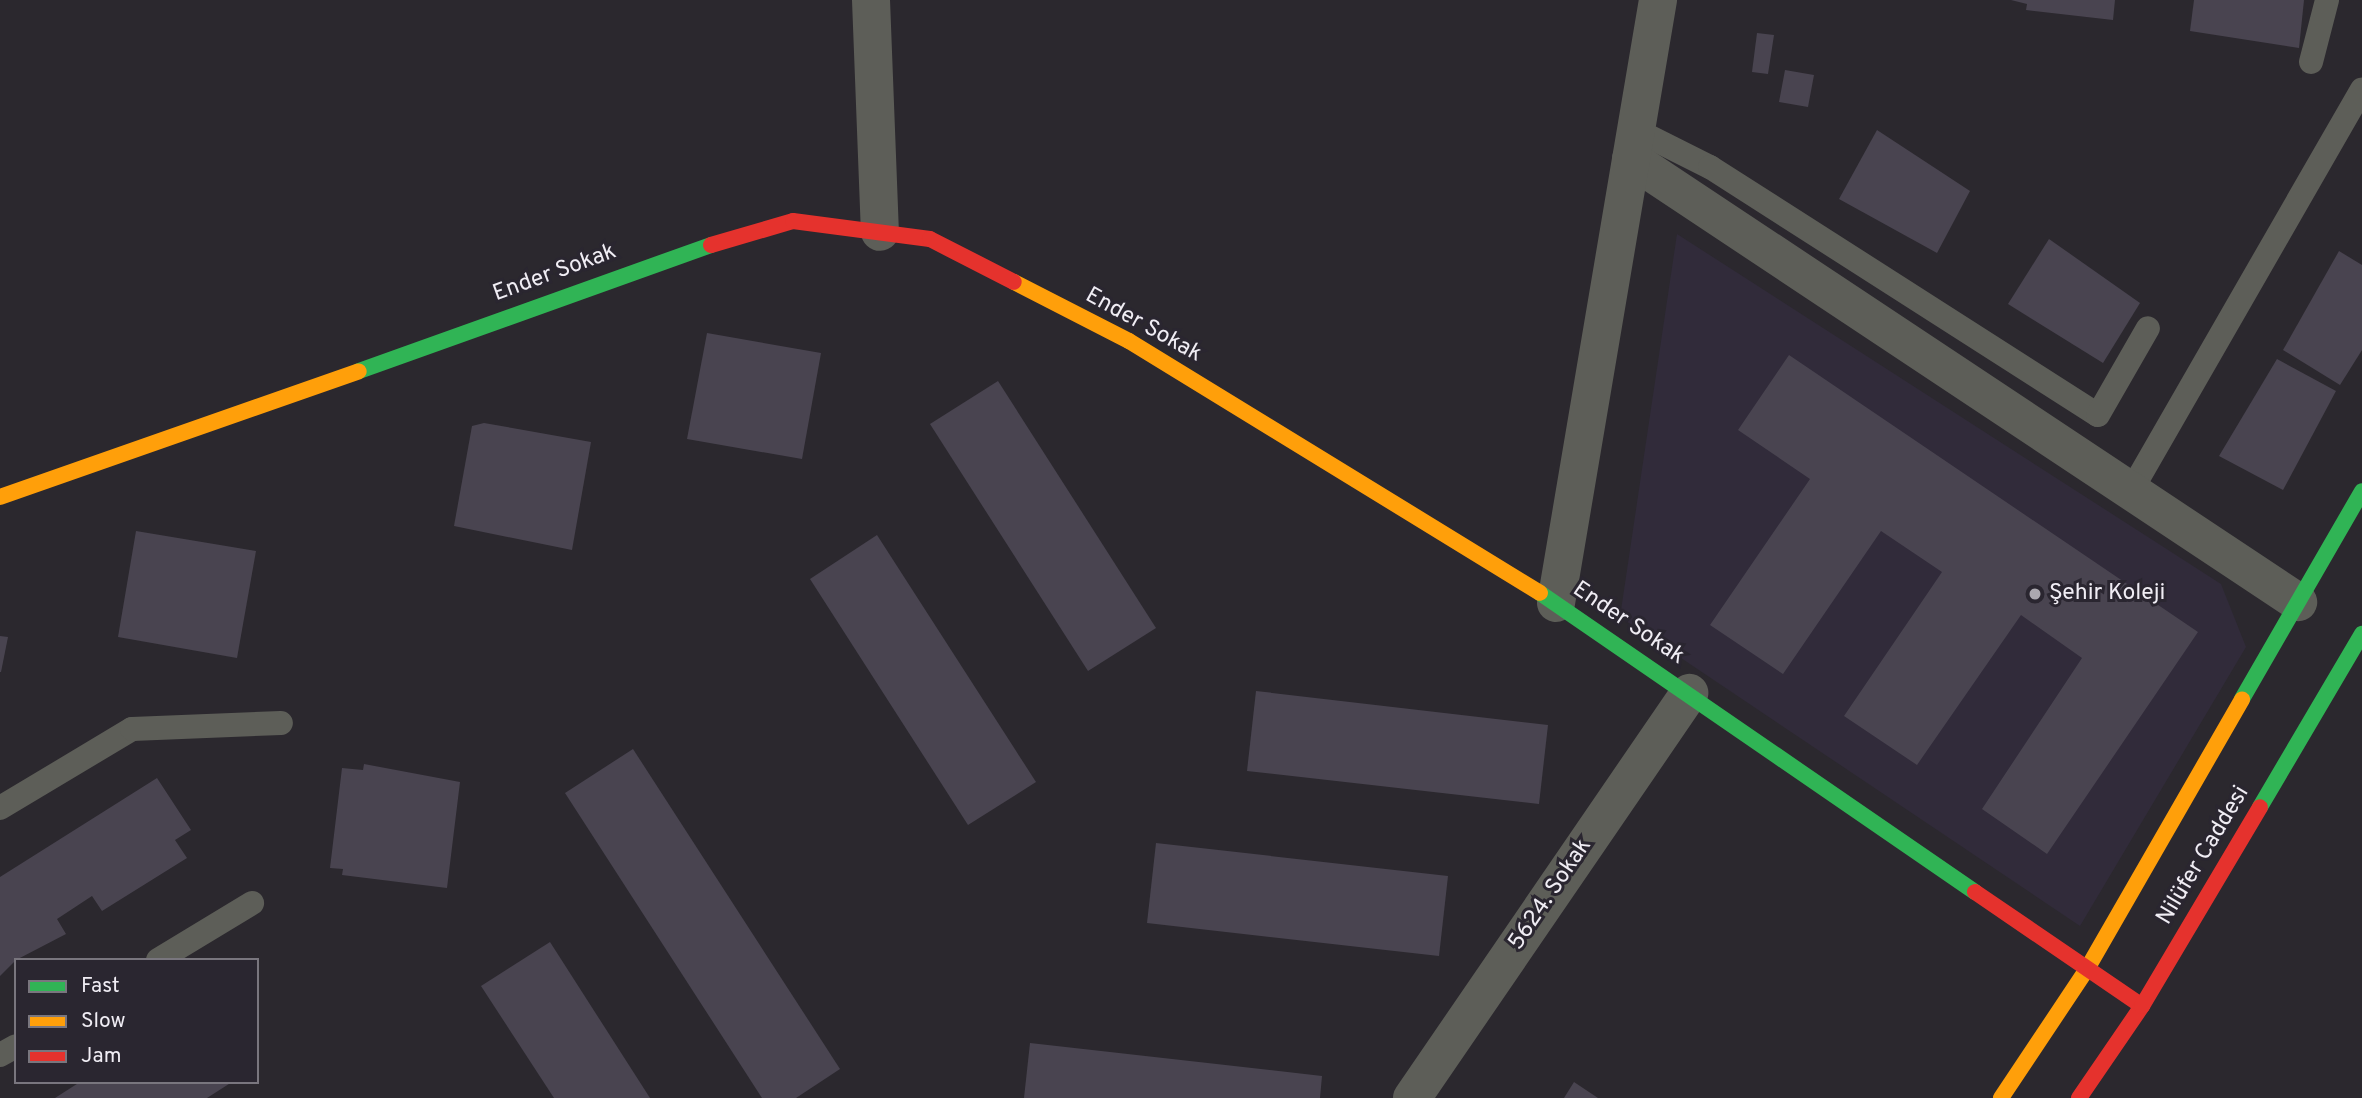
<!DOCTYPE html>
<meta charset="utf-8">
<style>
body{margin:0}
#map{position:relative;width:2362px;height:1098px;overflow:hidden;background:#2b282e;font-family:Overpass,sans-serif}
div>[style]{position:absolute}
.built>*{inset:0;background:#312b3a}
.building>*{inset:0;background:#494450}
.lane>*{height:24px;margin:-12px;padding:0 12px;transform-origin:12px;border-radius:12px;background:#5d5e58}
.street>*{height:38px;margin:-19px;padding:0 19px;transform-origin:19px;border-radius:19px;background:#5d5e58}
.fast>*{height:16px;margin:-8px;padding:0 8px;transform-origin:8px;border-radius:8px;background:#30b455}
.slow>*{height:16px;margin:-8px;padding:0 8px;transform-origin:8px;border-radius:8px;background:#ff9f0a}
.jam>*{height:16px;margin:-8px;padding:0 8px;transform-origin:8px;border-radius:8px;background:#e5322d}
.dots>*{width:19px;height:19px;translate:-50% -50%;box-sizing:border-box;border:4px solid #2a2630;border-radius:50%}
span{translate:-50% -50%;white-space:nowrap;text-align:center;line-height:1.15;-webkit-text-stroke:6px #2a2630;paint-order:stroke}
.street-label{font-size:23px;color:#f0edf4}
.poi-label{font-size:23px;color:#f0edf4}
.left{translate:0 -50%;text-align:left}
.legend{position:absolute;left:14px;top:958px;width:245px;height:126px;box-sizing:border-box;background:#2a2630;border:2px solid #79767e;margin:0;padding:9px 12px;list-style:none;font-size:21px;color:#f0edf4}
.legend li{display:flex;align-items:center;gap:14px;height:35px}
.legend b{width:35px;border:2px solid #79767e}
</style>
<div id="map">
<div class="built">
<div style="clip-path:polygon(1677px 234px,2221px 584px,2246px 647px,2080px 926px,1620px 617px)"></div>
</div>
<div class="building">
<div style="clip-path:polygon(2011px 0,2115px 0,2113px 20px,2026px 10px,2027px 4px)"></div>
<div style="clip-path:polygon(2194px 0,2304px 0,2299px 48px,2190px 31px)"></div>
<div style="clip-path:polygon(1757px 33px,1774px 35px,1768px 74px,1752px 72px)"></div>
<div style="clip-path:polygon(1785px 70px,1814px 75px,1808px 107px,1779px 102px)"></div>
<div style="clip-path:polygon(1877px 130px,1970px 191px,1937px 253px,1839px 199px)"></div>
<div style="clip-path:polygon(2049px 239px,2140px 303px,2103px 363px,2008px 304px)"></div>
<div style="clip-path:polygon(2339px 251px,2362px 265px,2362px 350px,2340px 385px,2283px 350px)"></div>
<div style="clip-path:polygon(707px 333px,821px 353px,802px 459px,687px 439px)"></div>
<div style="clip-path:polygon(1789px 355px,2198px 632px,2047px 854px,1982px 809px,2082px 658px,2021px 615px,1917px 765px,1844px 716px,1942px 572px,1881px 531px,1783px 674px,1710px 625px,1810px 479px,1738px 430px)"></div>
<div style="clip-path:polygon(2277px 359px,2336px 391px,2283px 490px,2219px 456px)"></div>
<div style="clip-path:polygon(998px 381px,1156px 628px,1088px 671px,930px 424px)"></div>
<div style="clip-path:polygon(484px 423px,591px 442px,572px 550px,454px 526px,472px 426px)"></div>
<div style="clip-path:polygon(136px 531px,256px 551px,237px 658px,118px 637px)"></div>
<div style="clip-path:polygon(877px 535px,1036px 782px,968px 825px,810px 579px)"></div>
<div style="clip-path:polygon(0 636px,8px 637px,1px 672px,0 672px)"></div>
<div style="clip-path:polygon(1256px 691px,1548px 725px,1539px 804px,1247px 771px)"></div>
<div style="clip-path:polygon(633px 749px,840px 1069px,796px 1098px,762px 1098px,565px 793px)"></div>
<div style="clip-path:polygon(364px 764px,460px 782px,447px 888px,342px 875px,343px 869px,330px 868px,342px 768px,363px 770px)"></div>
<div style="clip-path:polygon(157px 778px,191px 830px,175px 840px,187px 858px,102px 911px,92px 896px,57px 919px,66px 934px,16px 960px,0 976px,0 877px)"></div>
<div style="clip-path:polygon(1156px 843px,1448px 876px,1439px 956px,1147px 923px)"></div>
<div style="clip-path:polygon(550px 942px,650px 1098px,554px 1098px,481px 986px)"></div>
<div style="clip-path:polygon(1030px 1043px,1322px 1076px,1320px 1098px,1024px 1098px)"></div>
<div style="clip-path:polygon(80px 1082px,232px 1082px,207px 1098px,55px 1098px)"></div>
<div style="clip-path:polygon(1574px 1082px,1598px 1098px,1564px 1098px)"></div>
</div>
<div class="lane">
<div style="left:2311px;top:62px;width:64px;rotate:-75.5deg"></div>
<div style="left:1636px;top:130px;width:83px;rotate:26.6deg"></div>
<div style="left:1710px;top:167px;width:460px;rotate:32.6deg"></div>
<div style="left:2098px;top:415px;width:100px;rotate:-60.1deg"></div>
<div style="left:2131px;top:491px;width:463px;rotate:-60.1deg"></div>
<div style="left:0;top:808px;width:154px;rotate:-30.9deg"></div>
<div style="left:132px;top:729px;width:149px;rotate:-2.3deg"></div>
<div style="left:158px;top:960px;width:110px;rotate:-31.2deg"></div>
<div style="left:0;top:1055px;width:18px;rotate:-29deg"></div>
</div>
<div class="street">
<div style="left:871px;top:0;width:232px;rotate:87.8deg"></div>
<div style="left:1631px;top:159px;width:801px;rotate:33.59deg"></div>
<div style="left:1556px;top:603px;width:612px;rotate:-80.4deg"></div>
<div style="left:1412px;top:1098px;width:491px;rotate:-55.6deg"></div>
</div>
<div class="fast">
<div style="left:359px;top:371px;width:374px;rotate:-19.7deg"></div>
<div style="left:1540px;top:593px;width:528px;rotate:34.5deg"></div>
<div style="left:2242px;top:699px;width:240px;rotate:-60deg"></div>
<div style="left:2260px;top:807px;width:201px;rotate:-59.5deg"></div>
</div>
<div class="slow">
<div style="left:1014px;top:282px;width:129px;rotate:27.2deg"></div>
<div style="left:1129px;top:341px;width:482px;rotate:31.5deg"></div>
<div style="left:0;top:497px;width:380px;rotate:-19.3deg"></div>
<div style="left:2001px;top:1098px;width:155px;rotate:-56.3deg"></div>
<div style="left:2087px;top:969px;width:311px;rotate:-60.1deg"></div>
</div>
<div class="jam">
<div style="left:711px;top:245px;width:85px;rotate:-16.3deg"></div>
<div style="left:793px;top:221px;width:138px;rotate:7.5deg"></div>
<div style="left:930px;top:239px;width:94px;rotate:27.1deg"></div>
<div style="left:1975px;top:892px;width:202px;rotate:34.3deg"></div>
<div style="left:2079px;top:1098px;width:112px;rotate:-55.6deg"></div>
<div style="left:2142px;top:1006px;width:231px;rotate:-59.3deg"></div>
</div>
<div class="dots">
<div style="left:2035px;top:594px;background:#aba8af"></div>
</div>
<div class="street-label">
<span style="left:555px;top:274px;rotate:-20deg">Ender Sokak</span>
<span style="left:1143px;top:326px;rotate:29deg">Ender Sokak</span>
<span style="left:1628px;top:624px;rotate:34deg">Ender Sokak</span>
<span style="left:2204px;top:856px;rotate:-59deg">Nilüfer Caddesi</span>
<span style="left:1551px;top:895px;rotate:-56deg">5624. Sokak</span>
</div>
<div class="poi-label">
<span class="left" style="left:2049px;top:594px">Şehir Koleji</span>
</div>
<ul class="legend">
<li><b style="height:9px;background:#30b455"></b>Fast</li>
<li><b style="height:9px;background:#ff9f0a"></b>Slow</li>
<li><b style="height:9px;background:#e5322d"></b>Jam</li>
</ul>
</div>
